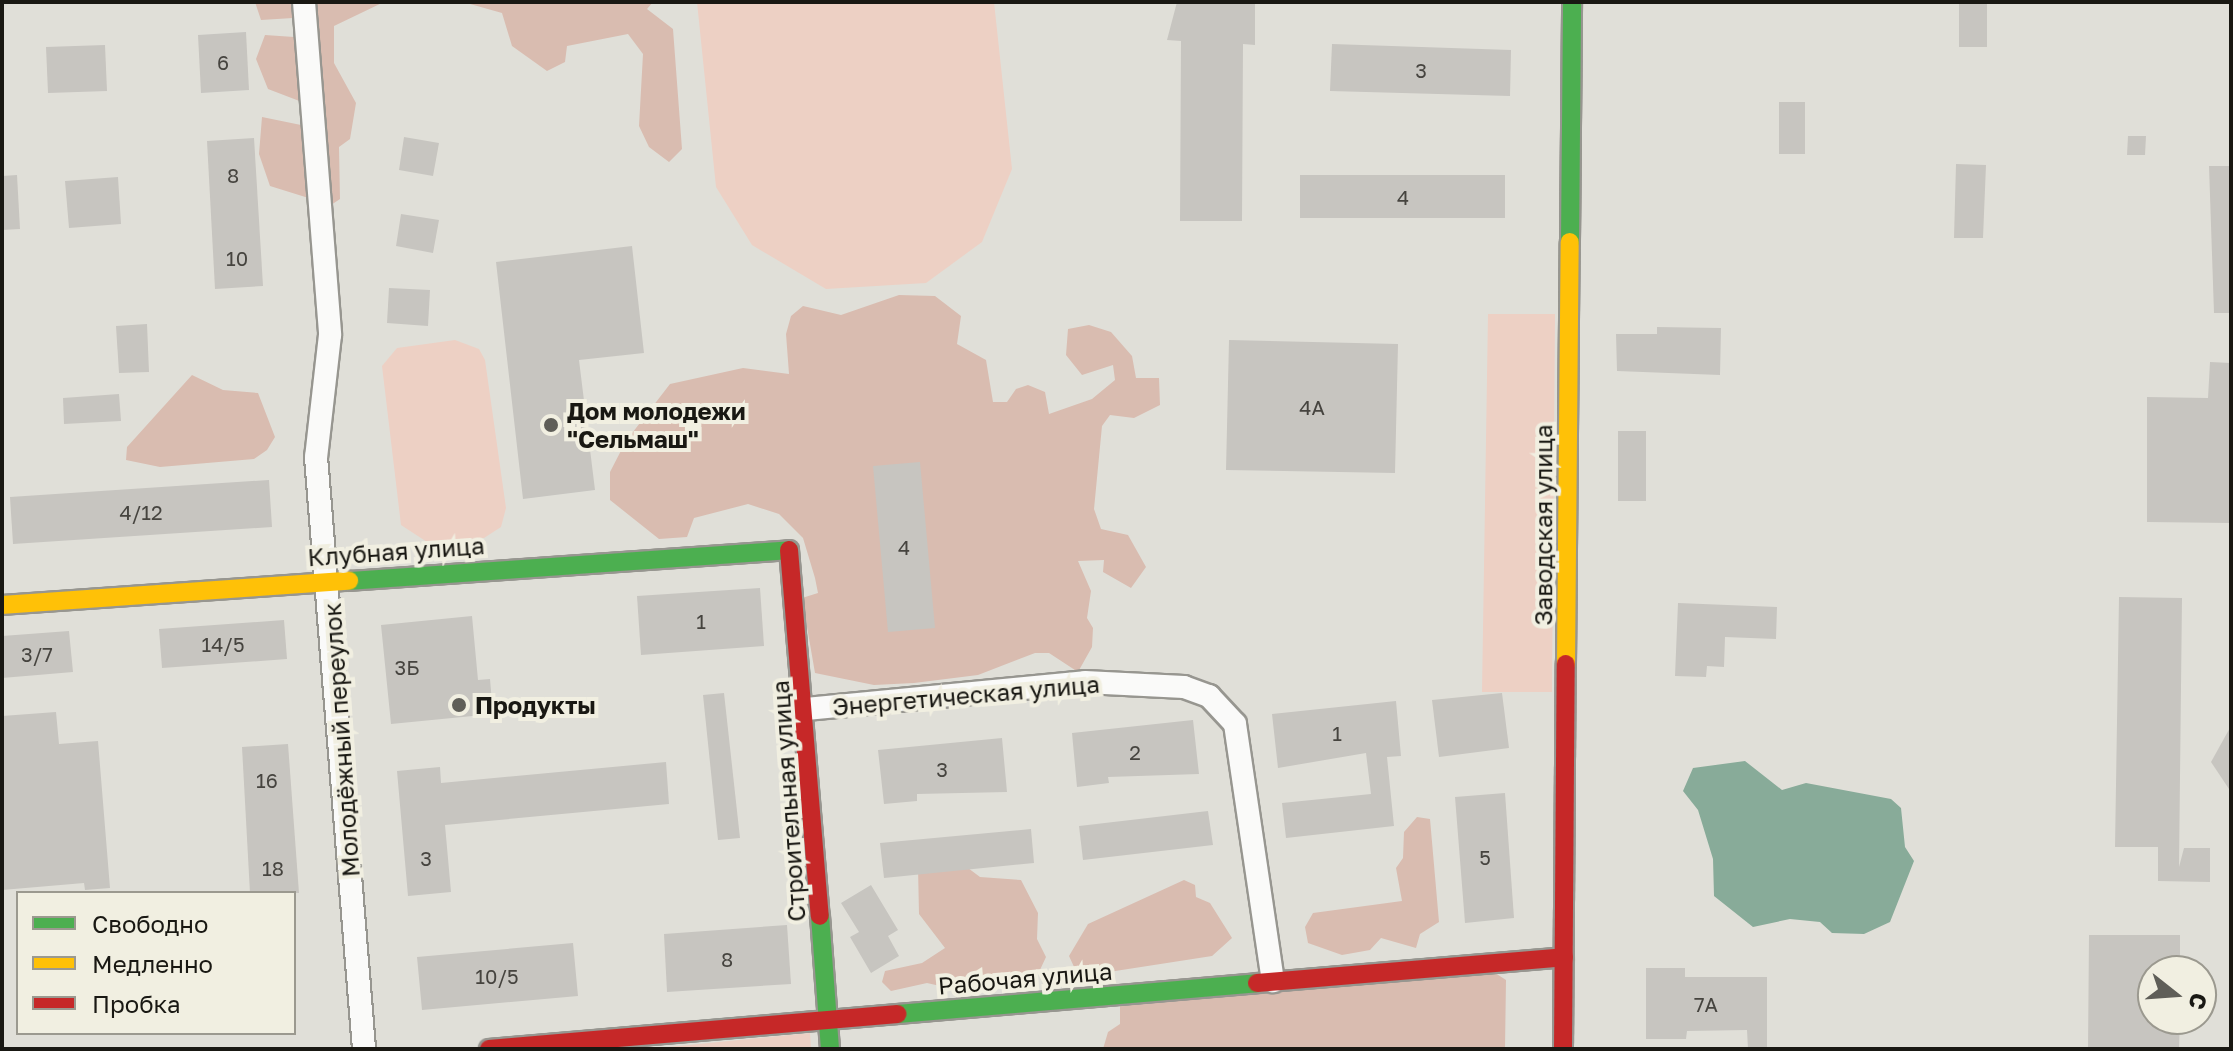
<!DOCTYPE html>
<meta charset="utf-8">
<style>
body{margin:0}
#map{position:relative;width:2233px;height:1051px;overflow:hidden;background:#e0dfd8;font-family:"Golos Text",sans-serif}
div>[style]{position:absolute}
.green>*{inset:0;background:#edd0c4}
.forest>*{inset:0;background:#d9bcb0}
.water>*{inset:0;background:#88ab99}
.building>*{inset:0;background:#c7c5c0}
.roads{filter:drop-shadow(2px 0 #979690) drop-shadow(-2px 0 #979690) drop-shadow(0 2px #979690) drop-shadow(0 -2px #979690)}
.street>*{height:22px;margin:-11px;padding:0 11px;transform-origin:11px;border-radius:11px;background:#fafaf9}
.fast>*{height:18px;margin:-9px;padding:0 9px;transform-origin:9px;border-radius:9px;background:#4caf50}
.slow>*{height:18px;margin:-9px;padding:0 9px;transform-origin:9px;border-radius:9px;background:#ffc107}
.jam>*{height:18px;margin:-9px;padding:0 9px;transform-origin:9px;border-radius:9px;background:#c62828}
.dots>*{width:22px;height:22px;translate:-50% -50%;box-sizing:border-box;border:4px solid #f1efe1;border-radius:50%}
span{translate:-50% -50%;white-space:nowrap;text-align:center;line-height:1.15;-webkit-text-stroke:8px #f1efe1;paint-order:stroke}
.number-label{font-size:20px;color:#46443f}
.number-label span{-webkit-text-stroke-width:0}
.poi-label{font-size:24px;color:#191813;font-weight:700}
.left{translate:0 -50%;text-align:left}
.street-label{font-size:24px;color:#191813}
.frame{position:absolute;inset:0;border:4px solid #191813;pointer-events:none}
.legend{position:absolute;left:16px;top:891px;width:280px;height:144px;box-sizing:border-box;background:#f1efe1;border:2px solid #9b998f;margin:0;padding:10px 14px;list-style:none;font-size:24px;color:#191813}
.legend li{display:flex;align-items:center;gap:16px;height:40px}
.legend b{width:40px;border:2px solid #9b998f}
.north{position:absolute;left:2137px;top:955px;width:80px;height:80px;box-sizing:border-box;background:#f1efe1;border:2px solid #9b998f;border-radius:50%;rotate:107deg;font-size:22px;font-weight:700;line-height:32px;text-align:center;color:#191813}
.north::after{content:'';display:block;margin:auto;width:28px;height:36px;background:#5f5e58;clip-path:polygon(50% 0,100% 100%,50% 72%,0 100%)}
</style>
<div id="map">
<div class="green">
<div style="clip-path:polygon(697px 2px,994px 2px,1012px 169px,982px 242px,926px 283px,826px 289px,752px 245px,716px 187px)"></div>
<div style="clip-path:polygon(1488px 314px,1555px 314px,1552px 692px,1482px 692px)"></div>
<div style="clip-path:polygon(455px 340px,479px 349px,485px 360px,506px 508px,501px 527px,484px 538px,427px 542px,401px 525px,382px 366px,397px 348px)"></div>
<div style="clip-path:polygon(810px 1033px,811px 1049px,649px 1049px)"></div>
</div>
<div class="forest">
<div style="clip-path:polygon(255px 2px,384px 2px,334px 26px,334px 63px,356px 103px,350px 139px,339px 147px,340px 199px,331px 205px,270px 186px,259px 154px,262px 117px,301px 125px,302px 102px,268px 89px,256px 59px,265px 35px,294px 37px,293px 18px,261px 20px)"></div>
<div style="clip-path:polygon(463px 2px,653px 2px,647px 9px,673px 29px,682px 149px,669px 162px,649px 147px,639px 126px,643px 54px,628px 34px,567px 46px,565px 62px,547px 71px,512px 46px,502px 13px)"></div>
<div style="clip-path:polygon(899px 295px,935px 296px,961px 316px,957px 344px,986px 360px,993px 402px,1007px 402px,1016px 389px,1028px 385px,1045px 392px,1049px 414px,1092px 399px,1115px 380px,1113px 365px,1082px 375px,1066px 355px,1068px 329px,1089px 325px,1111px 332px,1132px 356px,1136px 378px,1159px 378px,1160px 405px,1134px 418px,1110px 415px,1102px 426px,1094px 509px,1101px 529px,1128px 535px,1146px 567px,1131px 588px,1103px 572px,1104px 560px,1078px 561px,1091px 591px,1087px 618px,1093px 628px,1092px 647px,1078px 672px,1049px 653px,1035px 653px,978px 675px,914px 683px,874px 685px,815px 673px,802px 598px,818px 593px,815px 578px,803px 538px,779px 514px,748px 504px,694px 518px,687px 537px,659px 539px,610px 500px,610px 472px,626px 441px,670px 384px,743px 368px,789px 374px,786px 334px,791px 316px,803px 306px,841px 315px)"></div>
<div style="clip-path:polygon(192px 375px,223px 390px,258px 393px,275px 437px,267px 450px,254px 459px,160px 467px,126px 460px,127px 447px)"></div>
<div style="clip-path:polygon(1417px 817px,1430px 819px,1439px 922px,1420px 934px,1416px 948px,1381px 938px,1370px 950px,1342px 955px,1308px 943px,1305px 927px,1313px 913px,1402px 901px,1396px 868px,1403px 858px,1404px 832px)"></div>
<div style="clip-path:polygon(956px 859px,980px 877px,1021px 880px,1038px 913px,1037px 939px,1046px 957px,1039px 972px,1024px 986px,988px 976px,949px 988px,927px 983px,891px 991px,882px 982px,885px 971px,922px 963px,945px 948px,919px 914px,918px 867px)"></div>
<div style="clip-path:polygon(1184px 880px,1195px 885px,1196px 897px,1210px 903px,1232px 938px,1212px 956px,1083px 976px,1075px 969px,1069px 956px,1088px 924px)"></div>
<div style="clip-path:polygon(1492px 971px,1506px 980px,1505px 1049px,1103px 1049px,1108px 1032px,1120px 1024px,1120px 1004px)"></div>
</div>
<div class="water">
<div style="clip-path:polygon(1745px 761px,1782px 790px,1806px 783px,1891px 799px,1901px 808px,1905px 847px,1914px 861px,1890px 922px,1864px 934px,1832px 933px,1820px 922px,1790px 919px,1753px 927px,1714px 896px,1713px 859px,1698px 810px,1683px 791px,1693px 768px)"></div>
</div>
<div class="building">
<div style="clip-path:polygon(1177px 2px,1255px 2px,1255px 45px,1243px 44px,1242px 221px,1180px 221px,1181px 41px,1167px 40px)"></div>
<div style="clip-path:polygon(1959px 2px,1987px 2px,1987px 47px,1959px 47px)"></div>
<div style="clip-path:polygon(246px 32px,249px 90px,201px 93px,198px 35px)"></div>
<div style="clip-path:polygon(1332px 44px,1511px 50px,1510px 96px,1330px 91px)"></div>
<div style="clip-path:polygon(105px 45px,107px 91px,48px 93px,46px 47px)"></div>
<div style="clip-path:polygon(1779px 102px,1805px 102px,1805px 154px,1779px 154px)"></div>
<div style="clip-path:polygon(2128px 136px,2146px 136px,2145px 155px,2127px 155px)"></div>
<div style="clip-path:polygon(404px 137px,439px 143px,433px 176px,399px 170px)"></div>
<div style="clip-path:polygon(254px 138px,263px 286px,215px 289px,207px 141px)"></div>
<div style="clip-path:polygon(1956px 164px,1986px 165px,1983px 238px,1954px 238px)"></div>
<div style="clip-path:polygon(2209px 166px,2231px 166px,2231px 313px,2214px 313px)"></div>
<div style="clip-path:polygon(17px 175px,20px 229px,2px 230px,2px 176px)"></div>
<div style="clip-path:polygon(1300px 175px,1505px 175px,1505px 218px,1300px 218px)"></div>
<div style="clip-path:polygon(118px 177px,121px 224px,69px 228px,65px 181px)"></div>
<div style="clip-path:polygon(401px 214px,439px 220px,433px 253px,396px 246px)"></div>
<div style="clip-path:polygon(632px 246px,644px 353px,579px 360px,595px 490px,523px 499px,496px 262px)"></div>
<div style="clip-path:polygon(389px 288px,430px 290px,428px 326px,387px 323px)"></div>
<div style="clip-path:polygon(147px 324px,149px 372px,119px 373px,116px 326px)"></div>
<div style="clip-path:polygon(1657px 327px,1721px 328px,1720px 375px,1617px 371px,1616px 334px,1657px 334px)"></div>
<div style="clip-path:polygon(1229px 340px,1398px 344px,1395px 473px,1226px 470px)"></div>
<div style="clip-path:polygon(2210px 362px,2231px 363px,2231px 523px,2147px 522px,2147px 397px,2208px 398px)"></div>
<div style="clip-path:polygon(119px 394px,121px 421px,64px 424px,63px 398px)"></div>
<div style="clip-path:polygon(1618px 431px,1646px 431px,1646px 501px,1618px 501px)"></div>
<div style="clip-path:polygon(920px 462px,935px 628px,888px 632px,873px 466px)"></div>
<div style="clip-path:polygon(269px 480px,272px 527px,13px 544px,10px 497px)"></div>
<div style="clip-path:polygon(760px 588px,764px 646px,641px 655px,637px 596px)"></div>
<div style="clip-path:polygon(2119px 597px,2182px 598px,2179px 867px,2184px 848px,2210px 848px,2210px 882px,2158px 881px,2158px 847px,2115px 847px)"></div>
<div style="clip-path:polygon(1678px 603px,1777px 607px,1776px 639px,1725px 637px,1724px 667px,1707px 666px,1706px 677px,1675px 676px)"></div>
<div style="clip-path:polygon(472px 616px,478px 680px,490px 679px,493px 714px,391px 724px,381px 625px)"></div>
<div style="clip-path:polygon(284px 620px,287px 659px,162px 668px,159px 629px)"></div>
<div style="clip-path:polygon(69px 631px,73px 672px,2px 678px,2px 636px)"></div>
<div style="clip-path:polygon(724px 693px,740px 838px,718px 840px,703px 695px)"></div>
<div style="clip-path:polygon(1502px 693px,1509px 748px,1439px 757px,1432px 700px)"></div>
<div style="clip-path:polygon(1396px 701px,1401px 756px,1387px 757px,1394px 826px,1286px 838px,1282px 803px,1371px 794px,1366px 753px,1278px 768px,1272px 714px)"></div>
<div style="clip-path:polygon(56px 712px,59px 744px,98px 741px,110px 888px,85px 890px,84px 883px,2px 890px,2px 716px)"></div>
<div style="clip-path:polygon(1193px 720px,1199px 774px,1108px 777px,1109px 783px,1077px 787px,1072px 733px)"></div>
<div style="clip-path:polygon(2231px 726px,2231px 792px,2211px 762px)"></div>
<div style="clip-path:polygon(1002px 738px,1007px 792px,917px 794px,917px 801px,884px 804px,878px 750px)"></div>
<div style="clip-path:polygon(288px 744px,299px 893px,250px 893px,242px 747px)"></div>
<div style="clip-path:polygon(666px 762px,669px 804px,445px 825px,451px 892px,408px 896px,397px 771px,440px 767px,441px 783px)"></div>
<div style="clip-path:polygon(1505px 793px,1514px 918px,1465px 923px,1455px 797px)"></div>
<div style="clip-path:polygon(1208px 811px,1213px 845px,1083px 860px,1079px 826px)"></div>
<div style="clip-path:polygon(1031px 829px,1034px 863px,884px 878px,880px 843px)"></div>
<div style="clip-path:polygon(871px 885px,898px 930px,888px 936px,899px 956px,871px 973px,850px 937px,859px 932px,841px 903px)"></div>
<div style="clip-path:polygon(787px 925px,791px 984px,667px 992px,664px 934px)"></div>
<div style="clip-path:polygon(2089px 935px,2180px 935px,2180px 971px,2153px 971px,2153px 1019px,2180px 1019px,2179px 1049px,2088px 1049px)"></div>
<div style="clip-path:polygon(573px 943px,578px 996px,422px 1010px,417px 957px)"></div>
<div style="clip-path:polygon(1646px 968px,1685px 968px,1685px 977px,1767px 977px,1767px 1049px,1748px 1049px,1747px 1030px,1687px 1031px,1686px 1039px,1646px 1039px)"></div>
</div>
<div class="roads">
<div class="street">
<div style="left:304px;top:2px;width:334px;rotate:85.5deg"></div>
<div style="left:330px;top:335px;width:123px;rotate:96.5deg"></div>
<div style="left:316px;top:457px;width:594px;rotate:85.36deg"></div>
<div style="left:806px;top:709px;width:280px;rotate:-5.5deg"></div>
<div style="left:1085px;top:682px;width:99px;rotate:2.9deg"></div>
<div style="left:1184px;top:687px;width:27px;rotate:20deg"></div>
<div style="left:1209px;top:696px;width:38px;rotate:47deg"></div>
<div style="left:1235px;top:724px;width:260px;rotate:81.6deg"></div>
</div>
<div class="fast">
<div style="left:1570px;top:242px;width:240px;rotate:-89.5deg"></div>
<div style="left:349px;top:581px;width:441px;rotate:-4deg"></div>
<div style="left:820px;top:916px;width:133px;rotate:85.7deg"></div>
<div style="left:898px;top:1014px;width:360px;rotate:-4.9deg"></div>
</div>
<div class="slow">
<div style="left:2px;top:605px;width:348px;rotate:-4deg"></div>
<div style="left:1566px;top:664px;width:422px;rotate:-89.5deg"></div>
</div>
<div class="jam">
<div style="left:789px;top:550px;width:367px;rotate:85.2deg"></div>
<div style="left:1257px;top:983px;width:308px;rotate:-4.8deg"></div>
<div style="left:489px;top:1049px;width:410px;rotate:-4.9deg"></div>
<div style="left:1563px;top:1049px;width:385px;rotate:-89.6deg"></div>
</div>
</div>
<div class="dots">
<div style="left:551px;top:425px;background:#5f5e58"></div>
<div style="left:459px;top:705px;background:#5f5e58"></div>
</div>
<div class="number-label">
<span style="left:223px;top:62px">6</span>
<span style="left:1421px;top:70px">3</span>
<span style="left:233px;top:175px">8</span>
<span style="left:1403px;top:197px">4</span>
<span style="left:237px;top:258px">10</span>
<span style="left:1312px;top:407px">4А</span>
<span style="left:141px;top:512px">4/12</span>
<span style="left:904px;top:547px">4</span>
<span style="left:701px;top:621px">1</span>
<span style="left:223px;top:644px">14/5</span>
<span style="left:37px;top:654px">3/7</span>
<span style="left:407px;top:667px">3Б</span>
<span style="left:1337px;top:733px">1</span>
<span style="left:1135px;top:752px">2</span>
<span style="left:942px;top:769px">3</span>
<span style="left:267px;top:780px">16</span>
<span style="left:1485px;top:857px">5</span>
<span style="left:426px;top:858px">3</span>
<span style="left:273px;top:868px">18</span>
<span style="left:727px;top:959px">8</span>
<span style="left:497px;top:976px">10/5</span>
<span style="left:1706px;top:1004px">7А</span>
</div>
<div class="poi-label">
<span class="left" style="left:567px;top:425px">Дом молодежи<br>"Сельмаш"</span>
<span class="left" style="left:475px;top:705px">Продукты</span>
</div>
<div class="street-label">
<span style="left:1543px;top:525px;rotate:-90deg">Заводская улица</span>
<span style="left:396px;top:551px;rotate:-4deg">Клубная улица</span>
<span style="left:966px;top:695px;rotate:-5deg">Энергетическая улица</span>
<span style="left:341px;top:740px;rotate:-94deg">Молодёжный переулок</span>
<span style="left:788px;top:801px;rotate:-94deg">Строительная улица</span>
<span style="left:1025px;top:978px;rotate:-5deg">Рабочая улица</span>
</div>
<div class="frame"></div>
<ul class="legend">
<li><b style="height:10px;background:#4caf50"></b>Свободно</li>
<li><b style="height:10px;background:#ffc107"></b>Медленно</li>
<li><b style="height:10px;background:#c62828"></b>Пробка</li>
</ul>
<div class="north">С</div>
</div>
